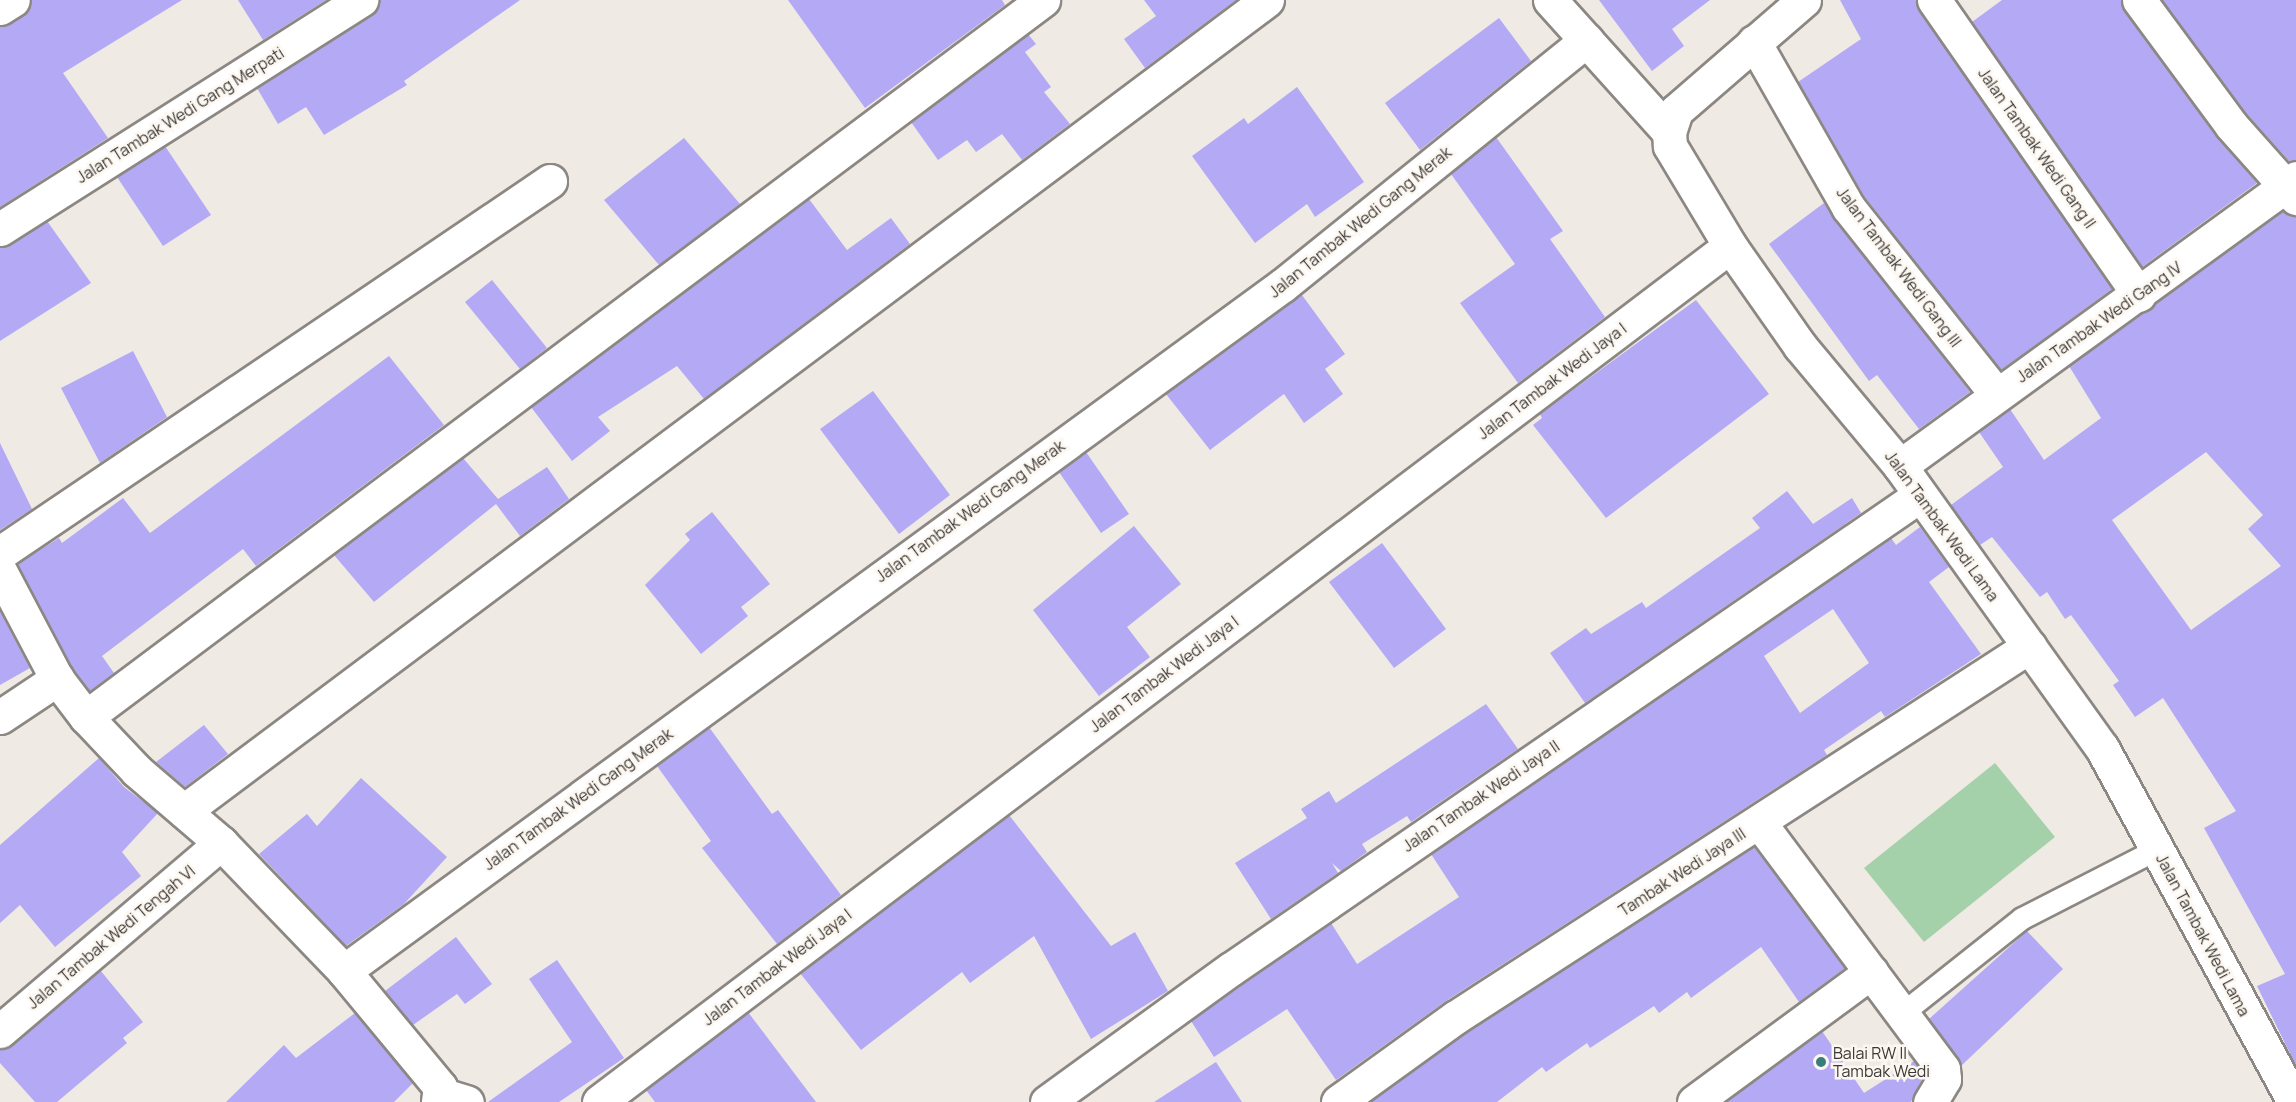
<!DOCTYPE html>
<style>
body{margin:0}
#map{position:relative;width:2296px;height:1102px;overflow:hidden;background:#f0eae4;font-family:Manrope,sans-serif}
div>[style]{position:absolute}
.green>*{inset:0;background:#a5d1aa}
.building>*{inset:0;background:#b4a9f4}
.roads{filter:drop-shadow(2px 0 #8c8782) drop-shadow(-2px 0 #8c8782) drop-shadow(0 2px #8c8782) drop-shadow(0 -2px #8c8782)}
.service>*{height:21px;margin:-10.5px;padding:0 10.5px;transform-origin:10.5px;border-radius:10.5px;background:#fff}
.minor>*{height:33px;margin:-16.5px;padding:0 16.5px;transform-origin:16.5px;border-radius:16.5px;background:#fff}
.dots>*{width:16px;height:16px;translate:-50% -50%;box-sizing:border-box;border:3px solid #fdf7f1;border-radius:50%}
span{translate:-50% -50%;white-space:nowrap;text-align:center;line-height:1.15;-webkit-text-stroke:5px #fdf7f1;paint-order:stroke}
.street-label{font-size:16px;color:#3a3835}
.poi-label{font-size:16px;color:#3a3835}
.left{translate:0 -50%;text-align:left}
</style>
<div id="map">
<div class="green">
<div style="clip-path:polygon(1995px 763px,2055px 837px,1924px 942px,1864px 868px)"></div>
</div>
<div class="building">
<div style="clip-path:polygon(32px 0,182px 0,63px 73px,108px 138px,0 207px,0 27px,23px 16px)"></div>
<div style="clip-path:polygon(238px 0,326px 0,263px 40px)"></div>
<div style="clip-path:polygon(380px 0,520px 0,404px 81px,407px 85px,324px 135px,306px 107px,278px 124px,257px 88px,371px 16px)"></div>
<div style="clip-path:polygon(788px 0,1002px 0,1005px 5px,865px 108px)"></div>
<div style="clip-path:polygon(1144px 0,1236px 0,1145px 68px,1124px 39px,1156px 16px)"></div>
<div style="clip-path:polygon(1599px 0,1710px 0,1672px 29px,1684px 46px,1652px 71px)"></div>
<div style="clip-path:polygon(1840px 0,1916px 0,2112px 289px,2001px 370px,1864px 196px,1798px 82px,1861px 39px)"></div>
<div style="clip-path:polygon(2002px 0,2121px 0,2124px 11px,2216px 136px,2257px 183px,2142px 267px,1972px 22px)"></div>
<div style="clip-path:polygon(2162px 0,2296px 0,2296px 160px,2289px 161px,2246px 113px)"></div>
<div style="clip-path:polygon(1499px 18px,1531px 61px,1420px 150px,1385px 103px)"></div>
<div style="clip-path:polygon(1028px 34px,1036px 44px,1025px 52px,1051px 87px,1044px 92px,1070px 124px,1022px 160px,1002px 134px,976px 152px,967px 140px,938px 160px,911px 122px)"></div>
<div style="clip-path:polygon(1297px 87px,1364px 182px,1315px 217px,1307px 204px,1255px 243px,1192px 156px,1244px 118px,1248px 124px)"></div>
<div style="clip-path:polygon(1496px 137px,1563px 231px,1550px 239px,1605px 317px,1518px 383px,1460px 303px,1515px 264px,1451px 174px)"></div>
<div style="clip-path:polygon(684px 138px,740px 204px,659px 265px,604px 200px)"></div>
<div style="clip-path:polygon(165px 146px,211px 215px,163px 246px,117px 177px)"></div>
<div style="clip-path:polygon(809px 199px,847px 250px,891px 218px,910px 244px,704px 399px,677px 366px,598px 417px,610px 431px,572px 461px,531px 407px)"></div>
<div style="clip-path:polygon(1824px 203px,1970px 392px,1919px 429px,1877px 375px,1869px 381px,1769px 244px)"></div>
<div style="clip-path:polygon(evenodd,2283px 211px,2296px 216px,2296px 1066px,2257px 986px,2285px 974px,2204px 828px,2236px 811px,2163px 698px,2135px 717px,2113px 685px,2119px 681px,2071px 615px,2065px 619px,2047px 592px,2040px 597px,1992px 537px,1980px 545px,1951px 505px,2003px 467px,1979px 432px,2010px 409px,2044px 460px,2101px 418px,2069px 366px,2283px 211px,2206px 452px,2263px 515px,2248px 529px,2281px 566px,2191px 630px,2112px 520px,2206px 452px)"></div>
<div style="clip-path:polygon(47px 221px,91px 283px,0 341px,0 248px)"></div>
<div style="clip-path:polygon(492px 280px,547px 348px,520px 369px,465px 302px)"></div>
<div style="clip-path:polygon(1302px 295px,1345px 354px,1325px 369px,1343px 394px,1304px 423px,1284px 394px,1210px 450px,1166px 394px)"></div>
<div style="clip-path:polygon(1696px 300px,1769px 394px,1606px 518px,1533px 425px,1542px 418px,1540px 414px)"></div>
<div style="clip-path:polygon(133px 351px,167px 417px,100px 463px,61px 388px)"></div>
<div style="clip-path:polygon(389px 356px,444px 425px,256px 566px,243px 549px,102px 656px,114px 673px,90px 691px,73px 669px,17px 564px,59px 538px,62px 543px,123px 498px,150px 533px)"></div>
<div style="clip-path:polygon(873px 391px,950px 495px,899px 534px,820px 429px)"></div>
<div style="clip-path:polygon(0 443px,32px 509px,0 530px)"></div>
<div style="clip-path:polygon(1086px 452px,1129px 514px,1101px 533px,1059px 472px)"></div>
<div style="clip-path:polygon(463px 458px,498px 499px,547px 467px,569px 499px,520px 536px,496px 504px,374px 602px,334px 555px)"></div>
<div style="clip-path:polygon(1787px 491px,1813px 524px,1852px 498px,1861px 513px,1585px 703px,1550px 653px,1586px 628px,1591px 634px,1642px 602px,1646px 608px,1760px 528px,1752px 518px)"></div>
<div style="clip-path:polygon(712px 512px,770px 584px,741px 607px,748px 616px,701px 654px,645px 585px,690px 540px,685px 534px)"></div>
<div style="clip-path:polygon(1134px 526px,1181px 584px,1127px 627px,1150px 657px,1099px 696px,1033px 610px)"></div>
<div style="clip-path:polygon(evenodd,1920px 527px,1949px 567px,1929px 582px,1981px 654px,1885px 717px,1881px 711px,1824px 750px,1827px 755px,1446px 1001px,1336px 1080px,1287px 1009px,1214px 1057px,1191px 1021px,1331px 923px,1357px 964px,1459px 897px,1431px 854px,1891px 538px,1896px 545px,1920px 527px,1833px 609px,1869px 663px,1800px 713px,1764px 656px,1833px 609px)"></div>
<div style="clip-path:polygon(1382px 543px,1446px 629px,1394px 668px,1329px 582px)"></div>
<div style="clip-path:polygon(0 611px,30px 668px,0 685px)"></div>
<div style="clip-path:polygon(1486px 704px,1518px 749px,1411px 822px,1407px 816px,1362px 844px,1367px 852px,1341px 871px,1332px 863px,1338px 873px,1271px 919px,1235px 863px,1307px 818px,1301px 809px,1329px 791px,1336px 803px)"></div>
<div style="clip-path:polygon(204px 725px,228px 754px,185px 787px,156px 762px)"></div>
<div style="clip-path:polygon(709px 727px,772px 814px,778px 810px,841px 895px,777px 944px,702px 848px,711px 841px,657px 766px)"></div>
<div style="clip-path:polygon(99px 758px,124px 787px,158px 813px,122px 852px,141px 876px,55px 947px,20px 905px,0 923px,0 845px)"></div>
<div style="clip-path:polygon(361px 778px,447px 857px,404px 904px,346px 946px,259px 854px,307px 814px,317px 826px)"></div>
<div style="clip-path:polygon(1009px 815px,1111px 946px,1135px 932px,1168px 991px,1091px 1039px,1034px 936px,970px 983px,962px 972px,861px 1050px,800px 973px)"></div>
<div style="clip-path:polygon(1754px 847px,1845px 968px,1799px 1002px,1761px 947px,1691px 998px,1687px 992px,1659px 1013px,1654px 1006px,1590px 1048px,1587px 1043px,1546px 1072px,1542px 1067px,1497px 1102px,1370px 1102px,1467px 1032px)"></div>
<div style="clip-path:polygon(2027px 931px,2063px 969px,1961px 1066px,1929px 1019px)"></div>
<div style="clip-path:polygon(456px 937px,492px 984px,465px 1004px,457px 994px,413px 1025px,385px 991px)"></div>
<div style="clip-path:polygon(557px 960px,624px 1058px,559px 1102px,488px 1102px,572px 1042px,529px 979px)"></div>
<div style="clip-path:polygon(100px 970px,143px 1022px,123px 1038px,127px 1043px,57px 1102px,35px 1102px,0 1063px,0 1049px,12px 1045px)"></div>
<div style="clip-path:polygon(748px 1012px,816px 1102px,655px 1102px,646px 1090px)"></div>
<div style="clip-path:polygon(355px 1013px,413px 1083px,394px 1102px,226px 1102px,284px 1045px,296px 1058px)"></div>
<div style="clip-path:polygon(1822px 1031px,1864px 1093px,1914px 1061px,1924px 1075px,1911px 1102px,1726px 1102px)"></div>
<div style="clip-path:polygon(1216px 1062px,1242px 1102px,1154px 1102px)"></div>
</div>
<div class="roads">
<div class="service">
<div style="left:1901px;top:1014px;width:154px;rotate:-38.4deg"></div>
<div style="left:2022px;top:918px;width:152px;rotate:-27.1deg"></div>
</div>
<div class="minor">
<div style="left:1550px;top:0;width:178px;rotate:48deg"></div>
<div style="left:1804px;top:0;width:169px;rotate:139.1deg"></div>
<div style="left:1676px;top:111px;width:22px;rotate:108deg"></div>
<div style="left:1669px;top:132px;width:14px;rotate:86deg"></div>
<div style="left:1670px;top:146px;width:117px;rotate:59deg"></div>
<div style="left:1730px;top:246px;width:122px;rotate:55deg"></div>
<div style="left:1800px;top:346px;width:156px;rotate:50.2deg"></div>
<div style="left:1900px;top:466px;width:347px;rotate:54.4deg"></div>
<div style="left:2102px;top:748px;width:403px;rotate:61.5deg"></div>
<div style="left:1934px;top:0;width:359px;rotate:55.2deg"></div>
<div style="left:2139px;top:0;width:155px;rotate:53.6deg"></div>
<div style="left:2231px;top:125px;width:98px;rotate:48.3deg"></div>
<div style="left:0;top:8px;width:15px;rotate:-32deg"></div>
<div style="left:1754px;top:42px;width:190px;rotate:60.3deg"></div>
<div style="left:1848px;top:207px;width:238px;rotate:51.6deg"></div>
<div style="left:0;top:229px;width:428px;rotate:-32.4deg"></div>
<div style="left:1900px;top:466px;width:490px;rotate:-36deg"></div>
<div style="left:0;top:553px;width:664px;rotate:-34.07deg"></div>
<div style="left:0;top:571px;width:122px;rotate:62.2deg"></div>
<div style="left:57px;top:679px;width:48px;rotate:52.7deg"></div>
<div style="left:86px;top:717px;width:74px;rotate:46.6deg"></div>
<div style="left:137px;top:771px;width:111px;rotate:40.6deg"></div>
<div style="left:221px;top:843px;width:178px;rotate:46.1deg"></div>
<div style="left:344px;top:971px;width:151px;rotate:50.4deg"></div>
<div style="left:440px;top:1087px;width:15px;rotate:98deg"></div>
<div style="left:0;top:717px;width:69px;rotate:-33.7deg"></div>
<div style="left:86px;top:717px;width:1196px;rotate:-36.84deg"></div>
<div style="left:184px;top:811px;width:1353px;rotate:-36.83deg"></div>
<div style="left:1759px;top:822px;width:308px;rotate:53.3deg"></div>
<div style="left:1943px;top:1069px;width:10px;rotate:84deg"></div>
<div style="left:1944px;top:1079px;width:27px;rotate:121deg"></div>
<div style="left:344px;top:971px;width:1163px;rotate:-36.15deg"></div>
<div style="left:1283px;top:285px;width:390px;rotate:-38.9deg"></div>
<div style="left:0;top:1031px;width:290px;rotate:-40.4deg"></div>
<div style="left:440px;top:1094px;width:28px;rotate:17deg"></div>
<div style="left:599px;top:1102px;width:1418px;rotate:-37.12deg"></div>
<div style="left:1047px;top:1102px;width:227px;rotate:-35.9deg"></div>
<div style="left:1231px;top:969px;width:835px;rotate:-34.51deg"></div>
<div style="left:1338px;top:1102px;width:145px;rotate:-35.8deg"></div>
<div style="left:1456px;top:1017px;width:683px;rotate:-32.88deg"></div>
<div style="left:1694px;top:1102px;width:220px;rotate:-36.3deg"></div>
</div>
</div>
<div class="dots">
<div style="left:1821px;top:1062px;background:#377f7d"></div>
</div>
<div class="street-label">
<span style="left:180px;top:115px;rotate:-32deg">Jalan Tambak Wedi Gang Merpati</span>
<span style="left:2037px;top:148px;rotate:55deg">Jalan Tambak Wedi Gang II</span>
<span style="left:1360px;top:222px;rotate:-39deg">Jalan Tambak Wedi Gang Merak</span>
<span style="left:1899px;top:267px;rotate:53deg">Jalan Tambak Wedi Gang III</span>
<span style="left:2099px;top:322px;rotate:-35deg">Jalan Tambak Wedi Gang IV</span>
<span style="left:1552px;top:381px;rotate:-37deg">Jalan Tambak Wedi Jaya I</span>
<span style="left:970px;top:511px;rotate:-36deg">Jalan Tambak Wedi Gang Merak</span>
<span style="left:1942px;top:526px;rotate:54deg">Jalan Tambak Wedi Lama</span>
<span style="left:1164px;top:674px;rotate:-37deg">Jalan Tambak Wedi Jaya I</span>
<span style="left:1481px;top:796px;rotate:-34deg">Jalan Tambak Wedi Jaya II</span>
<span style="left:578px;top:799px;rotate:-36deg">Jalan Tambak Wedi Gang Merak</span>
<span style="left:1682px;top:872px;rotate:-33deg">Tambak Wedi Jaya III</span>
<span style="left:2203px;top:935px;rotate:62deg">Jalan Tambak Wedi Lama</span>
<span style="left:111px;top:937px;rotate:-40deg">Jalan Tambak Wedi Tengah VI</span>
<span style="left:777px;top:967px;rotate:-37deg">Jalan Tambak Wedi Jaya I</span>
</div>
<div class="poi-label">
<span class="left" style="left:1833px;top:1062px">Balai RW II<br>Tambak Wedi</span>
</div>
</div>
